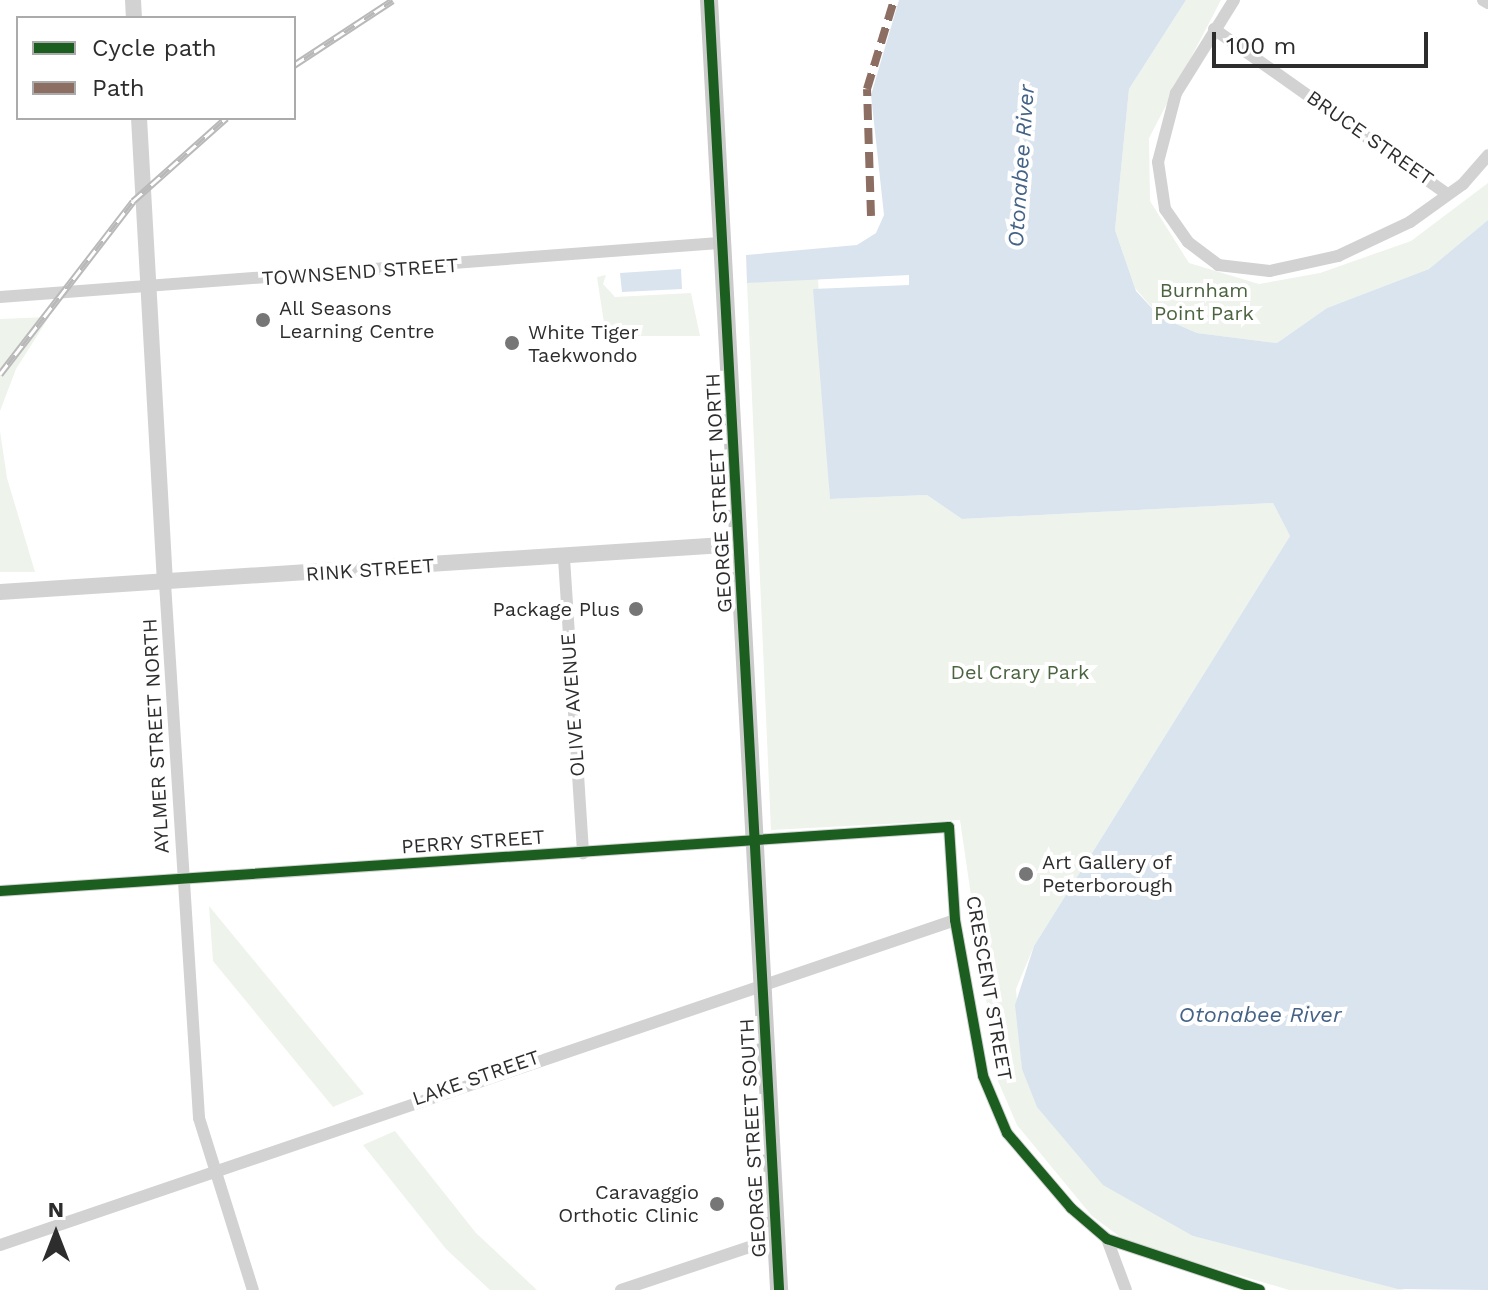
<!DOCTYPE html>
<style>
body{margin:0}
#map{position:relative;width:1488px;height:1290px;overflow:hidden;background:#fff;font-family:"Work Sans",sans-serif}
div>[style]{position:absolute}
.green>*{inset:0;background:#eef3ec}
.water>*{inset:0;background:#dae4ee}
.minor>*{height:12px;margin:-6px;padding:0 6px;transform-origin:6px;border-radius:6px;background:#d2d2d2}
.tertiary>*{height:16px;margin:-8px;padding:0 8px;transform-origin:8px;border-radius:8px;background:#d2d2d2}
.secondary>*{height:18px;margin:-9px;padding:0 9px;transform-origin:9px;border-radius:9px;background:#cbcbcb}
.rail>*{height:7px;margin-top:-3.5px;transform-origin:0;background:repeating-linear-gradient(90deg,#fff 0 12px,#b9b9b9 0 24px);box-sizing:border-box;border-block:2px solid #b9b9b9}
.quiet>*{height:8px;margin-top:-4px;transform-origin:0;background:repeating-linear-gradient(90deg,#8d6e63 0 16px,transparent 0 24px)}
.cycleway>*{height:10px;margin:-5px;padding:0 5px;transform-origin:5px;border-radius:5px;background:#1b5e20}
.dots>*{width:22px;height:22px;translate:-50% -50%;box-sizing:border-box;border:4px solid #fff;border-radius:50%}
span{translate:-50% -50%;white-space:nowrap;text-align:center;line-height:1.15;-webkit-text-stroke:8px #fff;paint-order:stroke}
.street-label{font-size:20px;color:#2d2d2d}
.park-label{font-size:20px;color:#4b6440}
.poi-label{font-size:20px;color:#2d2d2d}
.left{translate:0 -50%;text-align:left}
.right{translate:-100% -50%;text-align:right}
.water-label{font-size:22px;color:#446387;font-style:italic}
.legend{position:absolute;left:16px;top:16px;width:280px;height:104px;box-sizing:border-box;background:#fff;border:2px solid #ababab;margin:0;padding:10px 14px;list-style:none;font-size:24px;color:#2d2d2d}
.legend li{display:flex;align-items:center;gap:16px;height:40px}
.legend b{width:40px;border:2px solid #ababab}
.north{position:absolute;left:16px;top:1194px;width:80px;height:80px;-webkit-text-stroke:6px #fff;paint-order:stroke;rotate:0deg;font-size:22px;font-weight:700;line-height:32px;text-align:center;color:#2d2d2d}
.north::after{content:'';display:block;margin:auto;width:28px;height:36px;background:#2d2d2d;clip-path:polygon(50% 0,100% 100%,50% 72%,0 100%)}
.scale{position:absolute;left:1212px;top:32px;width:216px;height:36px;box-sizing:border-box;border:4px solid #2d2d2d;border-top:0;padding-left:10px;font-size:24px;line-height:28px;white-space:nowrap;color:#2d2d2d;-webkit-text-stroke:6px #fff;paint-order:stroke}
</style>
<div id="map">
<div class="green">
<div style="clip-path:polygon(1186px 0,1221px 0,1149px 138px,1150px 201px,1189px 263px,1259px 284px,1320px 273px,1411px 241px,1488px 183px,1488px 220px,1429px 269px,1327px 308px,1277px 343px,1197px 333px,1160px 317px,1135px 288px,1115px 230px,1129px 89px)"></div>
<div style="clip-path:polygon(606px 275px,603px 284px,615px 297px,691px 293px,700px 336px,606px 336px,597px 277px)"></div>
<div style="clip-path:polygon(818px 278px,830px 499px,927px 495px,962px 519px,1273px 503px,1290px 536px,1034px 946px,1016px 989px,1022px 1069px,1193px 1236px,1405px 1290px,1289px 1290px,1127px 1242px,1092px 1216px,1017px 1125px,998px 1081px,960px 820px,771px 830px,747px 283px)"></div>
<div style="clip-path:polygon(49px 317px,16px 369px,0 411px,0 319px)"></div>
<div style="clip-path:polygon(0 431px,7px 478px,35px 572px,0 572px)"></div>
<div style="clip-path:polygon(209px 906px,364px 1094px,333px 1107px,213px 961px)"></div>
<div style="clip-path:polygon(395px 1131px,476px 1233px,537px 1290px,490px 1290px,446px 1249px,363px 1145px)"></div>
</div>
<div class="water">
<div style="clip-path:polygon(899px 0,1186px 0,1129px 89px,1115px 230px,1136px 291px,1160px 317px,1197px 333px,1277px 343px,1327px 308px,1429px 269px,1488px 220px,1488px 1290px,1398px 1289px,1193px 1236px,1103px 1185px,1037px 1107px,1022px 1069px,1015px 1005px,1034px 946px,1290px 536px,1273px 503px,962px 519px,927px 495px,830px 499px,813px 289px,909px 285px,909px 275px,747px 283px,746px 255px,857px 245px,876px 233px,884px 215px,871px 95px)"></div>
<div style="clip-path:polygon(681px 269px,682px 289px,622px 292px,620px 273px)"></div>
</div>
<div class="minor">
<div style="left:1234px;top:0;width:110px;rotate:121.9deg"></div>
<div style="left:1176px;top:93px;width:71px;rotate:104.6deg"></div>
<div style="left:1158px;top:162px;width:48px;rotate:81.5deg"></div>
<div style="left:1165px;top:209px;width:40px;rotate:55.1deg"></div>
<div style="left:1188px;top:242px;width:38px;rotate:37deg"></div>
<div style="left:1218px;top:265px;width:52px;rotate:6.6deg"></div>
<div style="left:1270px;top:271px;width:70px;rotate:-12.4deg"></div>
<div style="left:1338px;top:256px;width:80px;rotate:-25.3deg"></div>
<div style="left:1410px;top:222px;width:65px;rotate:-35.6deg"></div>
<div style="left:1463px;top:184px;width:38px;rotate:-49deg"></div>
<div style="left:1483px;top:0;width:6px;rotate:31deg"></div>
<div style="left:1214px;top:29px;width:286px;rotate:35.3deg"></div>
<div style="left:0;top:297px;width:721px;rotate:-4.3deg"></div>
<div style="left:564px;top:558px;width:296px;rotate:86.3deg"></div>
<div style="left:165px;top:583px;width:536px;rotate:86.36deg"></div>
<div style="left:199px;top:1118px;width:180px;rotate:72.6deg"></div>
<div style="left:0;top:891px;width:951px;rotate:-3.86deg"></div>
<div style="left:949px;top:827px;width:93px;rotate:86.3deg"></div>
<div style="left:955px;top:920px;width:158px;rotate:79.8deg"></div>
<div style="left:983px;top:1076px;width:62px;rotate:67.2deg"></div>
<div style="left:1007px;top:1133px;width:99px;rotate:49.5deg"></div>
<div style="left:1071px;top:1208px;width:48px;rotate:40.7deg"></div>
<div style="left:1107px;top:1239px;width:161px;rotate:18.4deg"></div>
<div style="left:1107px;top:1239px;width:54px;rotate:69.6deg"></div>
<div style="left:0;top:1245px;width:1009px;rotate:-18.79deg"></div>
<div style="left:621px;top:1290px;width:163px;rotate:-18.5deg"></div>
</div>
<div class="tertiary">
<div style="left:133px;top:0;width:18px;rotate:87deg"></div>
<div style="left:139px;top:118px;width:466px;rotate:86.8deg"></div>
<div style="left:0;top:592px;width:741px;rotate:-3.72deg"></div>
</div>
<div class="secondary">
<div style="left:709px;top:0;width:1292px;rotate:86.89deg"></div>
</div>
<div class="rail">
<div style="left:294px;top:65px;width:118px;rotate:-33.3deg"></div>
<div style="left:0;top:374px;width:218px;rotate:-52.4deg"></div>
<div style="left:133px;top:201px;width:125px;rotate:-41.7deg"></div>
</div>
<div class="quiet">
<div style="left:871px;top:216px;width:127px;rotate:-91.8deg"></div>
<div style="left:867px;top:89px;width:93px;rotate:-73.1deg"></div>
</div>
<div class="cycleway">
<div style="left:709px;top:0;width:1292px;rotate:86.89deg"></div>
<div style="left:0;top:891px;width:951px;rotate:-3.86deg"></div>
<div style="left:949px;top:827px;width:93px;rotate:86.3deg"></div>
<div style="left:955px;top:920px;width:158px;rotate:79.8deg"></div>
<div style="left:983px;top:1076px;width:62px;rotate:67.2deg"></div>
<div style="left:1007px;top:1133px;width:99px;rotate:49.5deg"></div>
<div style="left:1071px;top:1208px;width:48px;rotate:40.7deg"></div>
<div style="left:1107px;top:1239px;width:161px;rotate:18.4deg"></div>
</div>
<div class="dots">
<div style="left:263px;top:320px;background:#767676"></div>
<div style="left:512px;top:343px;background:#767676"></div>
<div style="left:636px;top:609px;background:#767676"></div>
<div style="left:1026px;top:874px;background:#767676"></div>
<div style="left:717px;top:1204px;background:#767676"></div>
</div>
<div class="street-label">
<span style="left:1370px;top:138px;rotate:35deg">BRUCE STREET</span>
<span style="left:360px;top:272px;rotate:-4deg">TOWNSEND STREET</span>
<span style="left:719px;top:493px;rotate:-93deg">GEORGE STREET NORTH</span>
<span style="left:370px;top:570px;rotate:-4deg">RINK STREET</span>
<span style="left:573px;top:705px;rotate:-94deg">OLIVE AVENUE</span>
<span style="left:156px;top:736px;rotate:-93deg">AYLMER STREET NORTH</span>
<span style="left:473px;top:842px;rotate:-4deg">PERRY STREET</span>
<span style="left:989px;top:988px;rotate:80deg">CRESCENT STREET</span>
<span style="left:476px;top:1078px;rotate:-19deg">LAKE STREET</span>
<span style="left:753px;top:1138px;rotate:-93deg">GEORGE STREET SOUTH</span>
</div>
<div class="park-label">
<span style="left:1204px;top:302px">Burnham<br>Point Park</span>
<span style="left:1020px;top:672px">Del Crary Park</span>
</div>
<div class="poi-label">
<span class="left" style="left:279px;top:320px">All Seasons<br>Learning Centre</span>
<span class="left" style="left:528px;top:344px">White Tiger<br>Taekwondo</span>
<span class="right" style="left:620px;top:609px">Package Plus</span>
<span class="left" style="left:1042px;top:874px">Art Gallery of<br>Peterborough</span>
<span class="right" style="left:699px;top:1204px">Caravaggio<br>Orthotic Clinic</span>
</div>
<div class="water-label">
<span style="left:1021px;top:166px;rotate:-86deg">Otonabee River</span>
<span style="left:1260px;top:1015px">Otonabee River</span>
</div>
<ul class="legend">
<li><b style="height:10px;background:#1b5e20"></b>Cycle path</li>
<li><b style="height:10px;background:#8d6e63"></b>Path</li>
</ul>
<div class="north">N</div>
<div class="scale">100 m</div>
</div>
